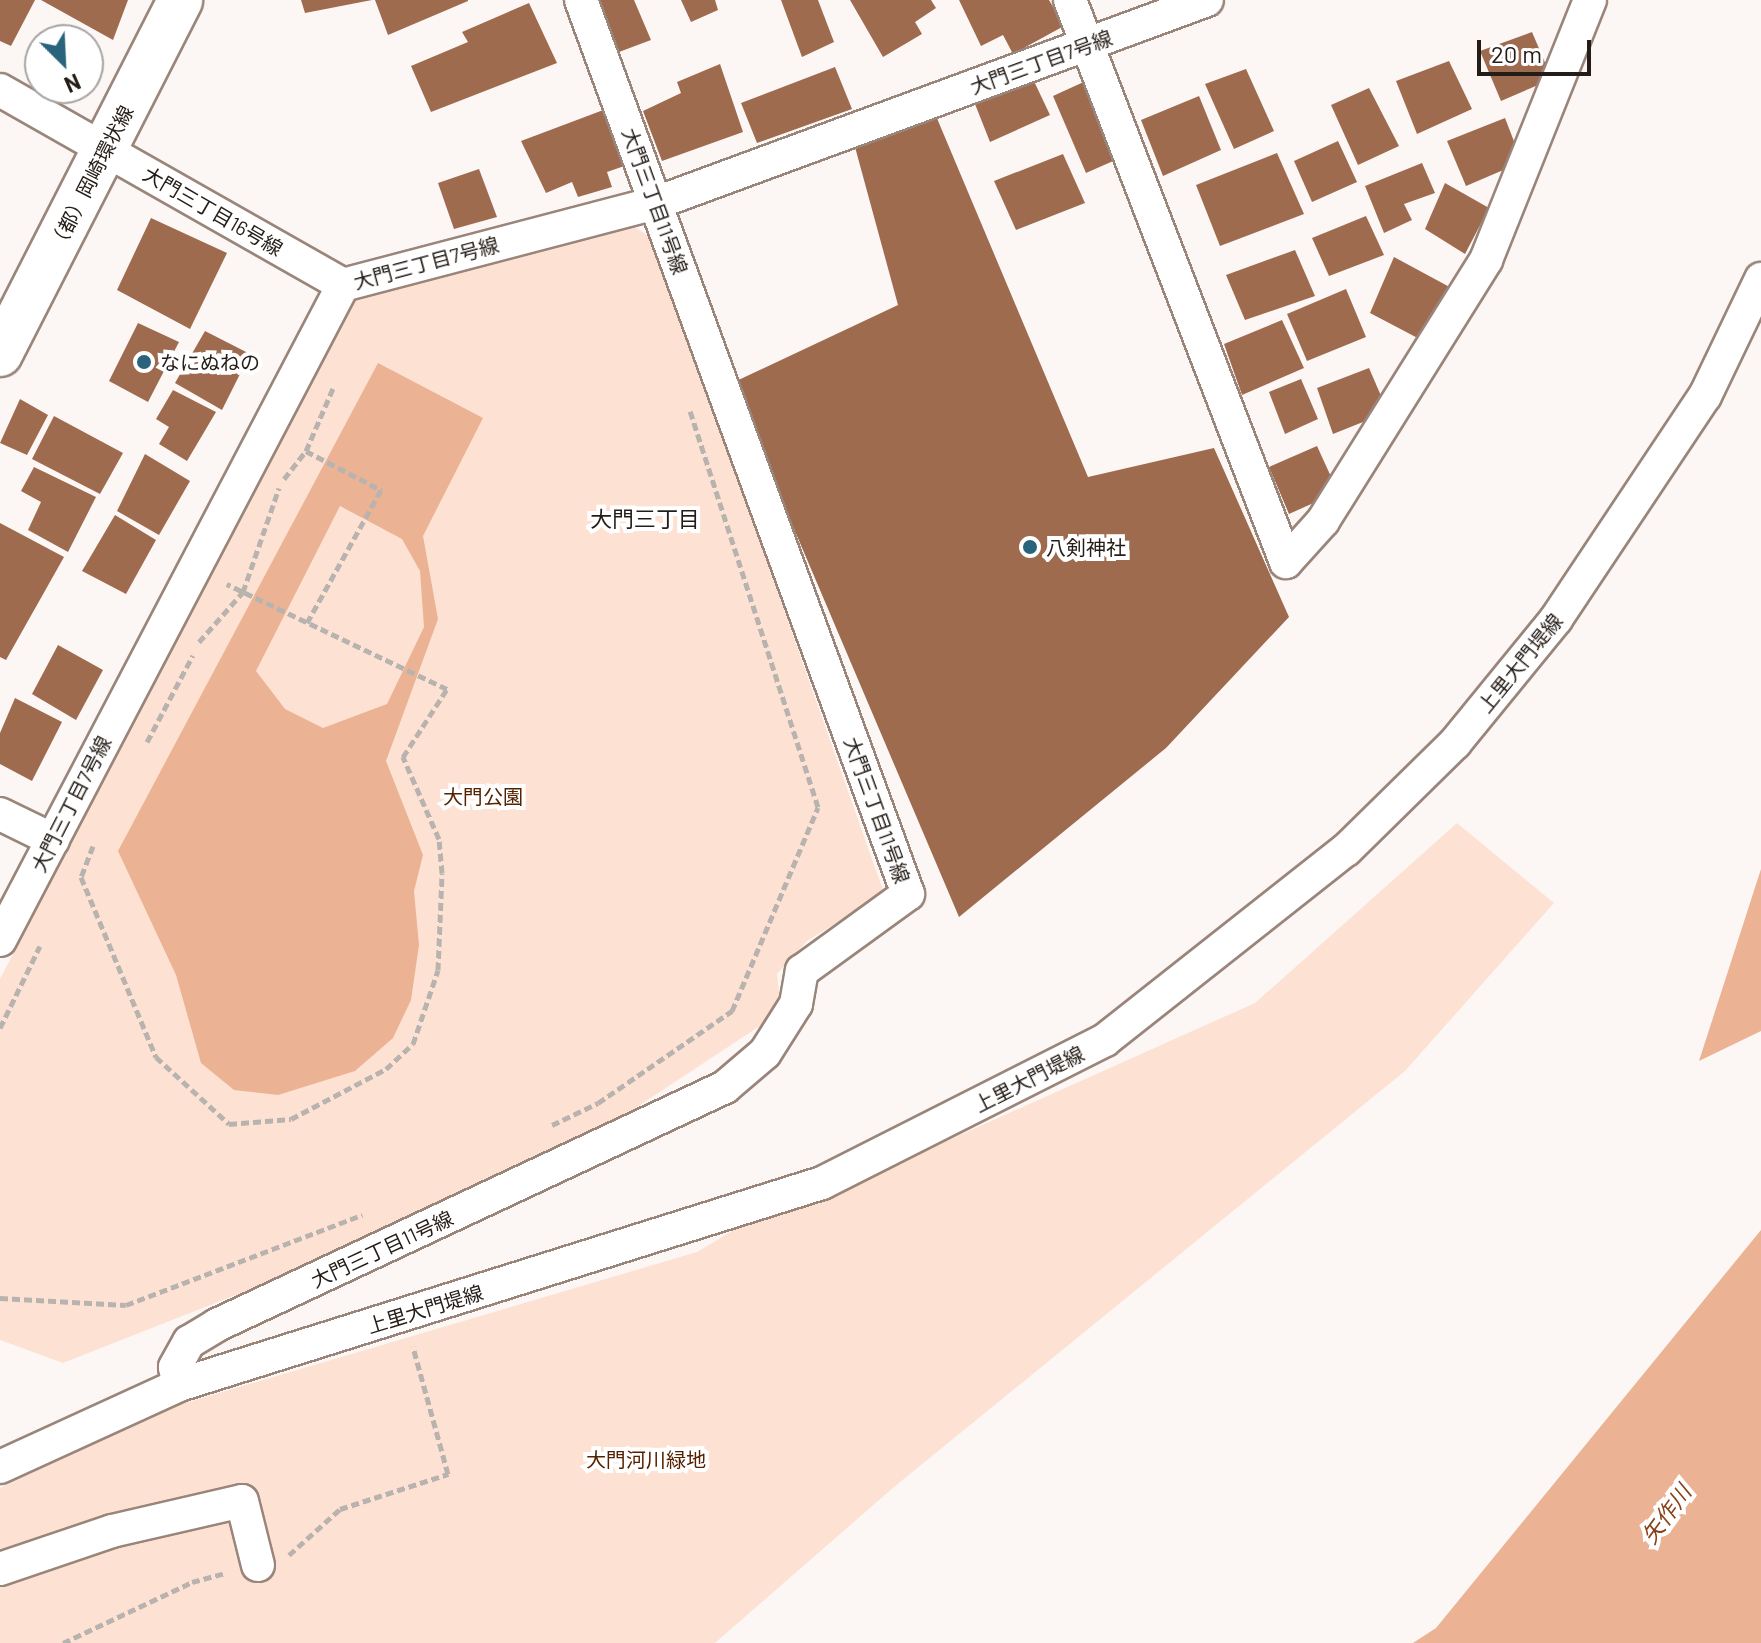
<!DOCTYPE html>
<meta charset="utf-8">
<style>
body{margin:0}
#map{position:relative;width:1761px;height:1643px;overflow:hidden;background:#fcf7f5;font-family:Barlow,"Noto Sans JP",sans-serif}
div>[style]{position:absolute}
.green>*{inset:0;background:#fde2d3}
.water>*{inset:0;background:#ebb294}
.building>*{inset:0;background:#9f6b4f}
.path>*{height:5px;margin-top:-2.5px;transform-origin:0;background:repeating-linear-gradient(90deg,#b9b3b0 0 8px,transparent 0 12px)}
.roads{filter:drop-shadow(2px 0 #9a857a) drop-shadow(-2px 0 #9a857a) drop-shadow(0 2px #9a857a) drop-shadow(0 -2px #9a857a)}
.street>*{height:32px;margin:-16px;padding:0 16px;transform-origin:16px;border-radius:16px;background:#fff}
.secondary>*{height:44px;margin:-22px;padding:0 22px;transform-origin:22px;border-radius:22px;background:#fff}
.dots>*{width:22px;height:22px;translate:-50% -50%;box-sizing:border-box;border:4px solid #fff;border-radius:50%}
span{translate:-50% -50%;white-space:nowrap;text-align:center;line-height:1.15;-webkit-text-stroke:8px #fff;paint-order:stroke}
.street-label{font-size:20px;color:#241c17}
.poi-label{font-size:20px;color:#241c17}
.left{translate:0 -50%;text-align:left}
.park-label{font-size:20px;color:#542200}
.neighbourhood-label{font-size:22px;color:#241c17}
.water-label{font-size:22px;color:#864215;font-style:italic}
.north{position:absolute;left:24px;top:24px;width:80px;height:80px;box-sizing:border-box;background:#fff;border:2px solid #a7a4a2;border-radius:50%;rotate:156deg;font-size:22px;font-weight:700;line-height:32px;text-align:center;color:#241c17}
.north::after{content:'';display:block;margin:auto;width:28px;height:36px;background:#29637c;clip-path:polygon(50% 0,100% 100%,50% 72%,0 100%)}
.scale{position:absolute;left:1477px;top:40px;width:114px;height:36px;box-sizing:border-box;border:4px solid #241c17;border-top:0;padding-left:10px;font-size:24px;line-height:28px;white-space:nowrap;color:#241c17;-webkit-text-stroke:6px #fff;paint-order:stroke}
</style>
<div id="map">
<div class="green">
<div style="clip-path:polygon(633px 226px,653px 239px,884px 893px,807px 941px,777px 974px,780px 1002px,769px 1020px,593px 1136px,373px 1241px,63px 1363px,0 1340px,0 979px,357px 296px)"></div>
<div style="clip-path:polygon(1457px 823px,1554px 903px,1405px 1071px,894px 1487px,715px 1643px,0 1643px,0 1488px,168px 1408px,697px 1252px,752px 1219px,828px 1194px,1255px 1003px)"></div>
</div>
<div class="water">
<div style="clip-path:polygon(evenodd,378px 363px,483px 418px,423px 536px,438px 619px,386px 761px,423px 855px,414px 891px,419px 945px,411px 1000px,393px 1038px,355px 1071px,278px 1095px,234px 1090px,201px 1063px,176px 975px,118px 851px,378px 363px,340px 506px,402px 539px,420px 571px,424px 627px,387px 704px,323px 728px,285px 709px,256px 671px,340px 506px)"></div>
<div style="clip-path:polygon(1761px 869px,1761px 1031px,1699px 1061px)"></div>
<div style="clip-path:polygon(1761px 1230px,1761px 1643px,1413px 1643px,1436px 1628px)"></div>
</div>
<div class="building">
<div style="clip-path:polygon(0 0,35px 0,11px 46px,0 41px)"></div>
<div style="clip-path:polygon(41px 0,128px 0,113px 40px)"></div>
<div style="clip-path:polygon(301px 0,372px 0,305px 13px)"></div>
<div style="clip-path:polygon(375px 0,468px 0,468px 1px,388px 35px)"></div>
<div style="clip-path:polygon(599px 0,634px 0,651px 40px,619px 52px)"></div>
<div style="clip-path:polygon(681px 0,715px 0,718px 10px,691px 22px)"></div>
<div style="clip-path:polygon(781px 0,818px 0,834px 42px,802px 57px)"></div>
<div style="clip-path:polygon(850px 0,931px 0,936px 8px,915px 22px,922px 34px,883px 57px)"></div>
<div style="clip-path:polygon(959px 0,1049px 0,1064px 26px,1013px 54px,1003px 35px,981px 46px)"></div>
<div style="clip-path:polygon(529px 3px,557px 63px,431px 112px,411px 66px,468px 42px,462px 32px)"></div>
<div style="clip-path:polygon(1532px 32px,1552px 79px,1501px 101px,1480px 51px)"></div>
<div style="clip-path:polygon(1449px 61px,1472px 109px,1417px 134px,1396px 81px)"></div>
<div style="clip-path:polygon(720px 64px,743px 132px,662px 161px,643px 111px,681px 93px,677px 82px)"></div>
<div style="clip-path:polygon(835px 67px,852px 109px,757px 143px,741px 103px)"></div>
<div style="clip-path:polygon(1246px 69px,1274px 131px,1234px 149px,1205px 84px)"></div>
<div style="clip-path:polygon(1032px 77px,1050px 115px,990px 142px,975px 104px)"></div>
<div style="clip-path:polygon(1088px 80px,1120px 158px,1086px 173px,1053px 96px)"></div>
<div style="clip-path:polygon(1369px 88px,1399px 146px,1358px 165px,1331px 105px)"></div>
<div style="clip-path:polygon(1199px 96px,1221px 150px,1163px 176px,1141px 120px)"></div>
<div style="clip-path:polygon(606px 109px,630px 164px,607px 172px,612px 187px,578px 197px,572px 182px,546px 193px,521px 141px)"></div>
<div style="clip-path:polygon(936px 116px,1088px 477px,1214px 448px,1289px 617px,1166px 748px,959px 917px,732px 383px,898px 305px,855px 147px)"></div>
<div style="clip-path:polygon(1505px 118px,1522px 162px,1466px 186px,1447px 141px)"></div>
<div style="clip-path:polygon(1338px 141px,1357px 182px,1312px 202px,1294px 161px)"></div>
<div style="clip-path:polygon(1277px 153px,1304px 214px,1220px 246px,1196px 185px)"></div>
<div style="clip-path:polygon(1063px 154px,1085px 203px,1016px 230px,994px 181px)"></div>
<div style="clip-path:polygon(1422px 163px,1435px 193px,1404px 204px,1412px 220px,1384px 233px,1365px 186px)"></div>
<div style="clip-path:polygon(479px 169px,497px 217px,454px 229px,438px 183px)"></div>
<div style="clip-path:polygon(1445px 183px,1489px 208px,1465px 254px,1425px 229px)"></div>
<div style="clip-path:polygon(1366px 216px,1384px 255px,1329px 276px,1312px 238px)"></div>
<div style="clip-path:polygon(151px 218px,227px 253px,190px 329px,117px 290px)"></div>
<div style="clip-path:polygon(1295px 250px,1315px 296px,1245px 320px,1226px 275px)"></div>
<div style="clip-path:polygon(1394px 257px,1457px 291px,1429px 344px,1370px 313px)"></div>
<div style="clip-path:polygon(1346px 289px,1366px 337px,1307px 361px,1287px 314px)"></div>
<div style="clip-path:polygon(1282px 320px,1304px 368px,1242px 395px,1224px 344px)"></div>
<div style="clip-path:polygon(138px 323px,179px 342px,148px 402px,109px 381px)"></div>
<div style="clip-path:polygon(205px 331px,250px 354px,222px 410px,175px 383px)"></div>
<div style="clip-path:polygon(1369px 368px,1388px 412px,1333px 434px,1317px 388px)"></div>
<div style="clip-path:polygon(1301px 379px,1318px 419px,1285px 434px,1269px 392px)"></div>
<div style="clip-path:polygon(173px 390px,216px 412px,187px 461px,159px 444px,169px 427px,156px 419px)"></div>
<div style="clip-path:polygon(20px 399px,48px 415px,27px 455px,0 443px)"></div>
<div style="clip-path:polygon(54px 416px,123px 453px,100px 494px,32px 459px)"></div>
<div style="clip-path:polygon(1317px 446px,1338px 492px,1289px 514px,1269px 467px)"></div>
<div style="clip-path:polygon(145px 454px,190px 481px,159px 535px,117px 511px)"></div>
<div style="clip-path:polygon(34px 467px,96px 497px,68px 552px,28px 530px,41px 502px,21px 491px)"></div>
<div style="clip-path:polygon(115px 515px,156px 540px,126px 594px,82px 571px)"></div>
<div style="clip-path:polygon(0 523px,64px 557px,6px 660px,0 657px)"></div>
<div style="clip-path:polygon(58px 645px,103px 670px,76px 720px,32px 694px)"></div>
<div style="clip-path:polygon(15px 698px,62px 722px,32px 781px,0 764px,0 733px)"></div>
</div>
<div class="path">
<div style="left:306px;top:451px;width:85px;rotate:27.5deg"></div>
<div style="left:381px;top:490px;width:152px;rotate:119.1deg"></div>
<div style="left:284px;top:479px;width:36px;rotate:-52deg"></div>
<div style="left:306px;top:451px;width:71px;rotate:-66.7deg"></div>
<div style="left:199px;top:642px;width:67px;rotate:-48.7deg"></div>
<div style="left:243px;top:592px;width:110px;rotate:-70.9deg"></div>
<div style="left:147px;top:742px;width:98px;rotate:-62.1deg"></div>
<div style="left:93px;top:846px;width:33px;rotate:111deg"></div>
<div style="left:81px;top:877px;width:195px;rotate:67.4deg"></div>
<div style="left:156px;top:1057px;width:99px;rotate:42.5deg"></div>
<div style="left:229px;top:1124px;width:62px;rotate:-4.6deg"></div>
<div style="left:291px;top:1119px;width:107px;rotate:-27.8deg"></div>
<div style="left:386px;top:1069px;width:37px;rotate:-43deg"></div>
<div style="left:413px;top:1044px;width:78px;rotate:-71.3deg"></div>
<div style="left:438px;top:970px;width:97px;rotate:-87.6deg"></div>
<div style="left:442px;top:873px;width:34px;rotate:-95deg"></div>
<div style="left:439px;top:839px;width:90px;rotate:-113.7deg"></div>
<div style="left:403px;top:757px;width:81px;rotate:-57.1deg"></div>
<div style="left:447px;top:689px;width:244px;rotate:-154.5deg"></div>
<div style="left:0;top:1028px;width:91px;rotate:-64deg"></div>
<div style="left:552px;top:1125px;width:51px;rotate:-25.6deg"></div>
<div style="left:598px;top:1103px;width:163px;rotate:-34.5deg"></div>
<div style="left:732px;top:1011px;width:221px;rotate:-67.1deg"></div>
<div style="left:818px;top:807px;width:419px;rotate:-107.9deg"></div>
<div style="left:0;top:1298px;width:126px;rotate:3.2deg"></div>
<div style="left:126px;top:1305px;width:253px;rotate:-20.9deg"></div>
<div style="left:289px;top:1555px;width:69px;rotate:-42deg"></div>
<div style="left:340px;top:1509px;width:114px;rotate:-18deg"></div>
<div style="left:448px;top:1474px;width:132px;rotate:-105.4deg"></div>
<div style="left:63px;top:1643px;width:143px;rotate:-25.3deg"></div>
<div style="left:192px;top:1582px;width:35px;rotate:-15deg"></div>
</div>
<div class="roads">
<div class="street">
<div style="left:1070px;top:0;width:602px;rotate:68.98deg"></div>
<div style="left:1286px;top:562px;width:55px;rotate:-47.9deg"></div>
<div style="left:1323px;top:521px;width:308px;rotate:-58deg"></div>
<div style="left:1486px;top:260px;width:280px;rotate:-68.2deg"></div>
<div style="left:0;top:90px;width:395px;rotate:29.6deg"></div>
<div style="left:0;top:814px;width:59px;rotate:26.1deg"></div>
<div style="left:0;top:940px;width:739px;rotate:-62.36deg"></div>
<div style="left:343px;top:285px;width:324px;rotate:-14.7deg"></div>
<div style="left:656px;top:203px;width:587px;rotate:-20.22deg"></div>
<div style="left:179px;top:1385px;width:18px;rotate:-103deg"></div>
<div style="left:175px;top:1367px;width:29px;rotate:-61deg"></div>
<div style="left:189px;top:1342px;width:33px;rotate:-31deg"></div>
<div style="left:217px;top:1325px;width:561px;rotate:-25.1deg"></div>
<div style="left:725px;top:1087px;width:52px;rotate:-40.4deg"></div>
<div style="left:765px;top:1053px;width:58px;rotate:-57.7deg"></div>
<div style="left:796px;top:1004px;width:34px;rotate:-80deg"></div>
<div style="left:802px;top:971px;width:131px;rotate:-36deg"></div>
<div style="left:908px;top:894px;width:952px;rotate:-110.09deg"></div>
<div style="left:0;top:1467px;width:197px;rotate:-24.6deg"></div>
<div style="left:179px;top:1385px;width:674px;rotate:-17.44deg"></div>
<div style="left:822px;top:1183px;width:317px;rotate:-26.8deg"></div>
<div style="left:1105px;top:1040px;width:307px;rotate:-38.3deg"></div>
<div style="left:1346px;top:850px;width:153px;rotate:-44.5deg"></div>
<div style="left:1455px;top:743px;width:160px;rotate:-50.8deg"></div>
<div style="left:1556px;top:619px;width:268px;rotate:-56.3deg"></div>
<div style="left:1705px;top:396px;width:130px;rotate:-64.4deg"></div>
<div style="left:0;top:1569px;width:118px;rotate:-18.7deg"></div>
<div style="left:112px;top:1531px;width:133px;rotate:-13deg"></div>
<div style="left:242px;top:1501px;width:66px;rotate:76deg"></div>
</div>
<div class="secondary">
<div style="left:0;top:354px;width:397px;rotate:-63deg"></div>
</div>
</div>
<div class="dots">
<div style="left:144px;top:362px;background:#29637c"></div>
<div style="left:1030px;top:547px;background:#29637c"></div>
</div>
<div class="street-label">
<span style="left:1041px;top:62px;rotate:-20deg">大門三丁目7号線</span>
<span style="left:91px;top:178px;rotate:-63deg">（都）岡崎環状線</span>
<span style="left:655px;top:201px;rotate:70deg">大門三丁目11号線</span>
<span style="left:213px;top:211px;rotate:30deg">大門三丁目16号線</span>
<span style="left:426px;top:263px;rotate:-15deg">大門三丁目7号線</span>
<span style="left:1520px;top:663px;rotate:-51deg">上里大門堤線</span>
<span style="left:71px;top:804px;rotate:-63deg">大門三丁目7号線</span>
<span style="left:877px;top:810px;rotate:70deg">大門三丁目11号線</span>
<span style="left:1029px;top:1079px;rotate:-27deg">上里大門堤線</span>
<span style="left:382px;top:1249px;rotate:-25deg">大門三丁目11号線</span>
<span style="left:425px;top:1309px;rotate:-17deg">上里大門堤線</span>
</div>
<div class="poi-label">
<span class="left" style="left:160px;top:362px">なにぬねの</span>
<span class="left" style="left:1046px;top:547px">八剣神社</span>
</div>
<div class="park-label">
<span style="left:483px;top:796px">大門公園</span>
<span style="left:646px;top:1459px">大門河川緑地</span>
</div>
<div class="neighbourhood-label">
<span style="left:645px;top:519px">大門三丁目</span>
</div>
<div class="water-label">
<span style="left:1666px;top:1514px;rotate:-54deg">矢作川</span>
</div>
<div class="north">N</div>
<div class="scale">20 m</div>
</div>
